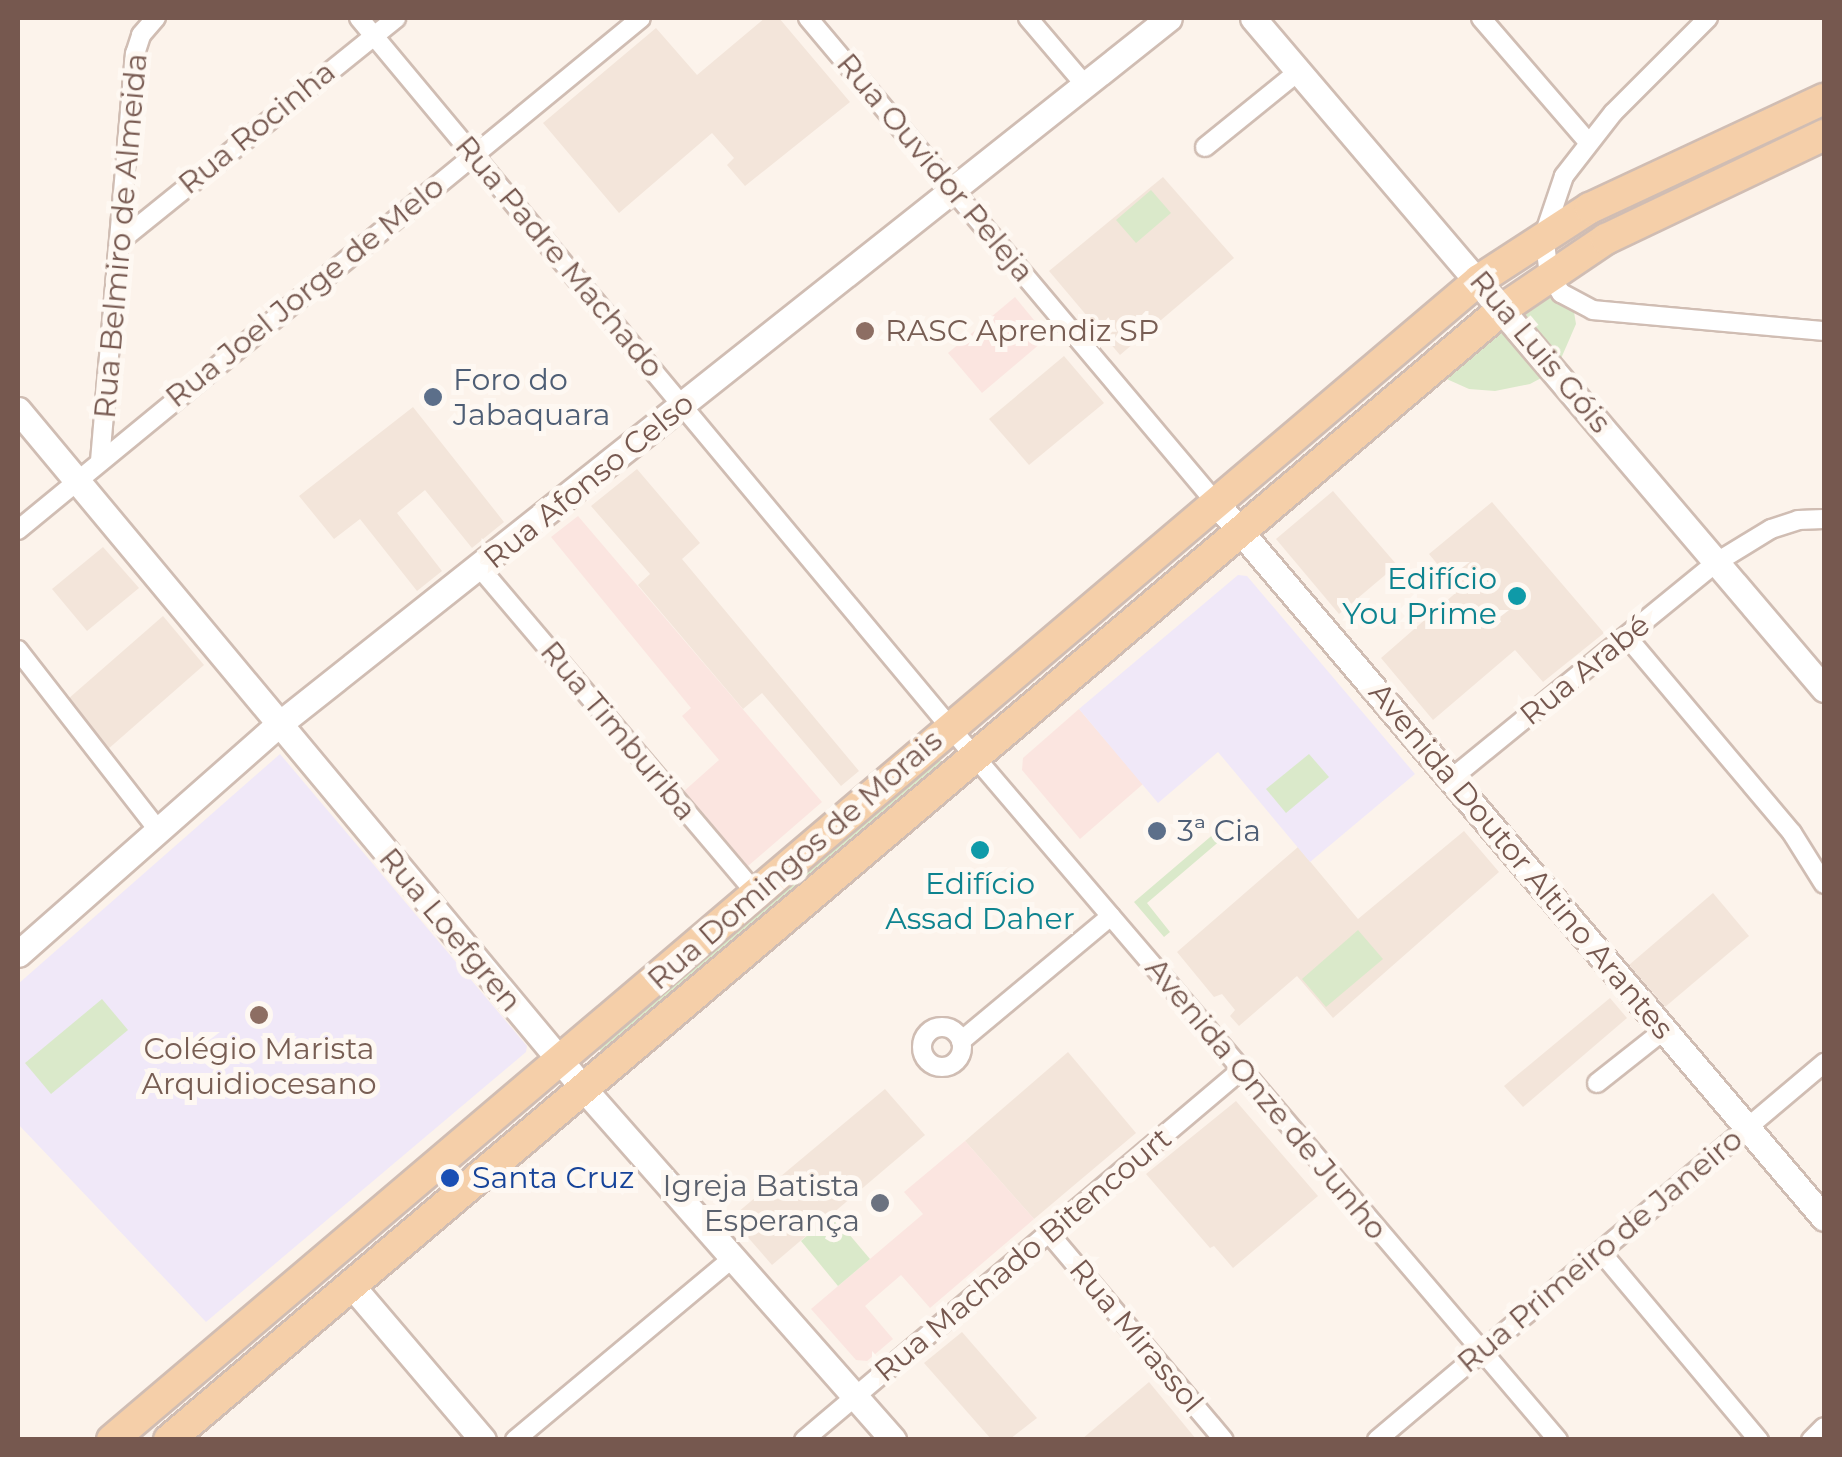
<!DOCTYPE html>
<meta charset="utf-8">
<style>
body{margin:0}
#map{position:relative;width:1842px;height:1457px;overflow:hidden;background:#fcf3eb;font-family:Montserrat,sans-serif}
div>[style]{position:absolute}
.residential>*{inset:0;background:#f3e5da}
.commercial>*{inset:0;background:#fbe5e0}
.education>*{inset:0;background:#f0e8f8}
.green>*{inset:0;background:#dae9ca}
.roads{filter:drop-shadow(2px 0 #d0bdb3) drop-shadow(-2px 0 #d0bdb3) drop-shadow(0 2px #d0bdb3) drop-shadow(0 -2px #d0bdb3)}
.street>*{height:18px;margin:-9px;padding:0 9px;transform-origin:9px;border-radius:9px;background:#fff}
.street>.ring{margin:-9px;padding:0;box-sizing:content-box;background:none;border:18px solid #fff;border-radius:50%}
.secondary>*{height:25px;margin:-12.5px;padding:0 12.5px;transform-origin:12.5px;border-radius:12.5px;background:#fff}
.primary>*{height:30px;margin:-15px;padding:0 15px;transform-origin:15px;border-radius:15px;background:#f5cfa9}
.dots>*{width:28px;height:28px;translate:-50% -50%;box-sizing:border-box;border:5px solid #fef8f2;border-radius:50%}
span{translate:-50% -50%;white-space:nowrap;text-align:center;line-height:1.15;-webkit-text-stroke:10px #fef8f2;paint-order:stroke}
.street-label{font-size:30px;color:#76584f}
.education-label{font-size:30px;color:#785e54}
.left{translate:0 -50%;text-align:left}
.service-label{font-size:30px;color:#4e5e75}
.culture-label{font-size:30px;color:#0d838f}
.right{translate:-100% -50%;text-align:right}
.transit-label{font-size:30px;color:#164399}
.worship-label{font-size:30px;color:#5b616d}
.frame{position:absolute;inset:0;border:20px solid #76584f;pointer-events:none}
</style>
<div id="map">
<div class="residential">
<div style="clip-path:polygon(765px 18px,779px 18px,850px 102px,745px 186px,727px 165px,734px 158px,712px 133px,619px 213px,543px 123px,656px 28px,697px 75px)"></div>
<div style="clip-path:polygon(1163px 177px,1234px 258px,1120px 355px,1049px 271px)"></div>
<div style="clip-path:polygon(1064px 356px,1104px 403px,1029px 465px,989px 419px)"></div>
<div style="clip-path:polygon(413px 407px,504px 522px,472px 548px,425px 490px,397px 513px,442px 571px,417px 591px,360px 519px,334px 539px,299px 496px)"></div>
<div style="clip-path:polygon(637px 469px,700px 543px,682px 559px,859px 771px,841px 786px,762px 693px,743px 709px,638px 585px,650px 574px,591px 506px)"></div>
<div style="clip-path:polygon(1333px 491px,1397px 565px,1339px 614px,1276px 539px)"></div>
<div style="clip-path:polygon(1492px 502px,1604px 633px,1543px 682px,1515px 650px,1433px 720px,1381px 658px,1459px 590px,1429px 554px)"></div>
<div style="clip-path:polygon(103px 547px,139px 588px,87px 631px,52px 589px)"></div>
<div style="clip-path:polygon(163px 616px,204px 665px,107px 750px,68px 699px)"></div>
<div style="clip-path:polygon(1464px 831px,1499px 872px,1333px 1018px,1297px 976px,1239px 1026px,1230px 1016px,1235px 1010px,1222px 994px,1214px 997px,1177px 952px,1298px 847px,1358px 919px)"></div>
<div style="clip-path:polygon(1713px 893px,1749px 936px,1665px 1007px,1629px 965px)"></div>
<div style="clip-path:polygon(1610px 998px,1627px 1018px,1523px 1107px,1504px 1086px)"></div>
<div style="clip-path:polygon(1068px 1052px,1136px 1133px,1034px 1219px,965px 1141px)"></div>
<div style="clip-path:polygon(885px 1089px,925px 1135px,772px 1265px,731px 1218px)"></div>
<div style="clip-path:polygon(1236px 1101px,1318px 1196px,1233px 1268px,1214px 1246px,1210px 1248px,1146px 1174px)"></div>
<div style="clip-path:polygon(962px 1332px,1037px 1418px,1010px 1439px,991px 1439px,924px 1363px)"></div>
<div style="clip-path:polygon(1149px 1382px,1196px 1439px,1082px 1439px)"></div>
</div>
<div class="commercial">
<div style="clip-path:polygon(1015px 297px,1048px 337px,982px 393px,948px 353px)"></div>
<div style="clip-path:polygon(578px 516px,822px 802px,748px 866px,683px 792px,719px 760px,682px 716px,691px 708px,551px 537px)"></div>
<div style="clip-path:polygon(1079px 709px,1143px 784px,1080px 839px,1022px 770px,1023px 758px)"></div>
<div style="clip-path:polygon(965px 1141px,1034px 1219px,930px 1308px,901px 1275px,865px 1306px,893px 1339px,867px 1361px,856px 1360px,811px 1309px,923px 1214px,904px 1192px)"></div>
</div>
<div class="education">
<div style="clip-path:polygon(1238px 575px,1247px 576px,1415px 774px,1310px 862px,1218px 752px,1158px 803px,1079px 709px)"></div>
<div style="clip-path:polygon(280px 754px,527px 1046px,526px 1052px,206px 1322px,18px 1124px,18px 984px)"></div>
</div>
<div class="green">
<div style="clip-path:polygon(1151px 190px,1171px 213px,1136px 243px,1116px 220px)"></div>
<div style="clip-path:polygon(1547px 284px,1574px 312px,1576px 324px,1556px 370px,1530px 384px,1495px 391px,1469px 389px,1440px 376px)"></div>
<div style="clip-path:polygon(1309px 754px,1329px 777px,1286px 813px,1266px 789px)"></div>
<div style="clip-path:polygon(939px 759px,943px 764px,602px 1053px,599px 1048px)"></div>
<div style="clip-path:polygon(1216px 832px,1222px 839px,1147px 903px,1170px 932px,1164px 937px,1134px 902px)"></div>
<div style="clip-path:polygon(1358px 930px,1383px 959px,1326px 1007px,1302px 979px)"></div>
<div style="clip-path:polygon(102px 999px,128px 1030px,51px 1094px,25px 1063px)"></div>
<div style="clip-path:polygon(832px 1214px,870px 1259px,838px 1286px,801px 1241px)"></div>
</div>
<div class="roads">
<div class="street">
<div style="left:359px;top:18px;width:962px;rotate:50.19deg"></div>
<div style="left:975px;top:757px;width:898px;rotate:49.52deg"></div>
<div style="left:808px;top:18px;width:635px;rotate:49.92deg"></div>
<div style="left:1028px;top:18px;width:88px;rotate:49.6deg"></div>
<div style="left:1481px;top:18px;width:164px;rotate:49.2deg"></div>
<div style="left:1708px;top:18px;width:134px;rotate:135deg"></div>
<div style="left:1613px;top:113px;width:80px;rotate:127.9deg"></div>
<div style="left:1564px;top:176px;width:62px;rotate:108.7deg"></div>
<div style="left:1544px;top:235px;width:40px;rotate:82.9deg"></div>
<div style="left:1549px;top:275px;width:22px;rotate:56deg"></div>
<div style="left:1561px;top:293px;width:36px;rotate:28deg"></div>
<div style="left:1593px;top:310px;width:232px;rotate:5.2deg"></div>
<div style="left:1205px;top:147px;width:121px;rotate:-39deg"></div>
<div style="left:120px;top:241px;width:355px;rotate:-38.9deg"></div>
<div style="left:100px;top:461px;width:409px;rotate:-85.1deg"></div>
<div style="left:135px;top:54px;width:20px;rotate:-72deg"></div>
<div style="left:141px;top:35px;width:23px;rotate:-49deg"></div>
<div style="left:18px;top:530px;width:806px;rotate:-39.41deg"></div>
<div style="left:480px;top:568px;width:426px;rotate:49.7deg"></div>
<div style="left:1627px;top:637px;width:256px;rotate:49.9deg"></div>
<div style="left:1792px;top:833px;width:60px;rotate:57.9deg"></div>
<div style="left:18px;top:650px;width:229px;rotate:52.1deg"></div>
<div style="left:1452px;top:778px;width:342px;rotate:-39.2deg"></div>
<div style="left:1717px;top:562px;width:63px;rotate:-31.4deg"></div>
<div style="left:1771px;top:529px;width:28px;rotate:-18deg"></div>
<div style="left:1798px;top:520px;width:26px;rotate:-2deg"></div>
<div class="ring" style="left:922px;top:1027px;width:22px;height:22px"></div>
<div style="left:961px;top:1041px;width:195px;rotate:-39.8deg"></div>
<div style="left:1597px;top:1083px;width:85px;rotate:-38.3deg"></div>
<div style="left:1048px;top:1232px;width:272px;rotate:49.8deg"></div>
<div style="left:1601px;top:1252px;width:246px;rotate:50deg"></div>
<div style="left:515px;top:1440px;width:284px;rotate:-39.9deg"></div>
<div style="left:804px;top:1440px;width:573px;rotate:-40.25deg"></div>
<div style="left:1377px;top:1440px;width:585px;rotate:-40.14deg"></div>
<div style="left:1811px;top:1440px;width:18px;rotate:-45deg"></div>
</div>
<div class="secondary">
<div style="left:1253px;top:18px;width:881px;rotate:49.6deg"></div>
<div style="left:18px;top:410px;width:883px;rotate:50.19deg"></div>
<div style="left:583px;top:1088px;width:469px;rotate:48.6deg"></div>
<div style="left:1217px;top:504px;width:937px;rotate:49.63deg"></div>
<div style="left:18px;top:954px;width:346px;rotate:-41.4deg"></div>
<div style="left:278px;top:725px;width:1137px;rotate:-38.43deg"></div>
<div style="left:352px;top:1286px;width:202px;rotate:49.6deg"></div>
</div>
<div class="primary">
<div style="left:112px;top:1440px;width:1793px;rotate:-40.32deg"></div>
<div style="left:1479px;top:280px;width:132px;rotate:-33deg"></div>
<div style="left:1590px;top:208px;width:258px;rotate:-25deg"></div>
<div style="left:169px;top:1440px;width:1750px;rotate:-40.3deg"></div>
<div style="left:1504px;top:308px;width:123px;rotate:-34.1deg"></div>
<div style="left:1606px;top:239px;width:242px;rotate:-25.5deg"></div>
</div>
</div>
<div class="dots">
<div style="left:865px;top:331px;background:#8d6e63"></div>
<div style="left:433px;top:397px;background:#5c6f8a"></div>
<div style="left:1517px;top:596px;background:#0f9aa8"></div>
<div style="left:1157px;top:831px;background:#5c6f8a"></div>
<div style="left:980px;top:850px;background:#0f9aa8"></div>
<div style="left:259px;top:1015px;background:#8d6e63"></div>
<div style="left:450px;top:1178px;background:#1a4fb4"></div>
<div style="left:880px;top:1203px;background:#6b7280"></div>
</div>
<div class="street-label">
<span style="left:257px;top:128px;rotate:-39deg">Rua Rocinha</span>
<span style="left:935px;top:168px;rotate:50deg">Rua Ouvidor Peleja</span>
<span style="left:121px;top:236px;rotate:-85deg">Rua Belmiro de Almeida</span>
<span style="left:559px;top:257px;rotate:50deg">Rua Padre Machado</span>
<span style="left:305px;top:292px;rotate:-39deg">Rua Joel Jorge de Melo</span>
<span style="left:1540px;top:352px;rotate:50deg">Rua Luis Góis</span>
<span style="left:589px;top:481px;rotate:-39deg">Rua Afonso Celso</span>
<span style="left:1585px;top:670px;rotate:-39deg">Rua Arabé</span>
<span style="left:618px;top:731px;rotate:50deg">Rua Timburiba</span>
<span style="left:795px;top:860px;rotate:-41deg">Rua Domingos de Morais</span>
<span style="left:1521px;top:861px;rotate:50deg">Avenida Doutor Altino Arantes</span>
<span style="left:450px;top:930px;rotate:50deg">Rua Loefgren</span>
<span style="left:1266px;top:1099px;rotate:50deg">Avenida Onze de Junho</span>
<span style="left:1600px;top:1251px;rotate:-40deg">Rua Primeiro de Janeiro</span>
<span style="left:1023px;top:1255px;rotate:-40deg">Rua Machado Bitencourt</span>
<span style="left:1136px;top:1336px;rotate:50deg">Rua Mirassol</span>
</div>
<div class="education-label">
<span class="left" style="left:885px;top:331px">RASC Aprendiz SP</span>
<span style="left:259px;top:1066px">Colégio Marista<br>Arquidiocesano</span>
</div>
<div class="service-label">
<span class="left" style="left:453px;top:397px">Foro do<br>Jabaquara</span>
<span class="left" style="left:1177px;top:831px">3ª Cia</span>
</div>
<div class="culture-label">
<span class="right" style="left:1497px;top:596px">Edifício<br>You Prime</span>
<span style="left:980px;top:901px">Edifício<br>Assad Daher</span>
</div>
<div class="transit-label">
<span class="left" style="left:472px;top:1178px">Santa Cruz</span>
</div>
<div class="worship-label">
<span class="right" style="left:860px;top:1203px">Igreja Batista<br>Esperança</span>
</div>
<div class="frame"></div>
</div>
